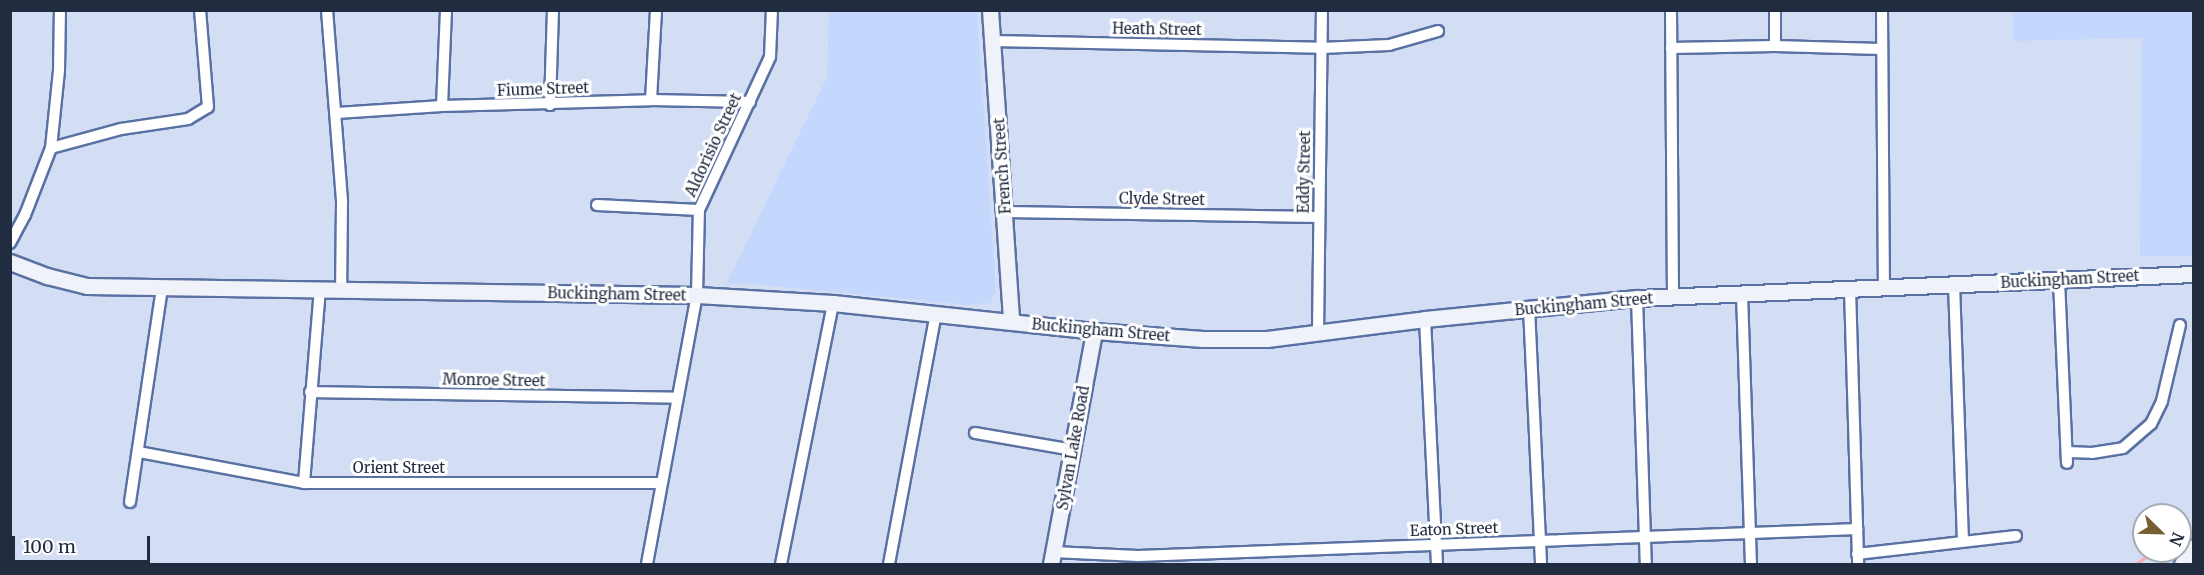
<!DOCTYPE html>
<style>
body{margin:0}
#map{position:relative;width:2204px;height:575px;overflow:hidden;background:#d3def4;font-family:Merriweather,serif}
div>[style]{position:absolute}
.built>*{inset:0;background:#c4d7fc}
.stream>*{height:3px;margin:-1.5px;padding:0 1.5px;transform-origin:1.5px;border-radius:1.5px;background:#feaba5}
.roads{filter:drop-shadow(2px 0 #5971a3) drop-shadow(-2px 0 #5971a3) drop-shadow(0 2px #5971a3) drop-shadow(0 -2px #5971a3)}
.street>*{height:10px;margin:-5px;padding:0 5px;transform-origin:5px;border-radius:5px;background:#fff}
.secondary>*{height:15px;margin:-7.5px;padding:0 7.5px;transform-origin:7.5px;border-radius:7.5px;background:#eff2f9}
span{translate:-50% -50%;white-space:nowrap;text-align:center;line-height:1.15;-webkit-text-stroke:6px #fff;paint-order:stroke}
.street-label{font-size:15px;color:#212c41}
.frame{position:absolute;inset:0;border:12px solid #212c41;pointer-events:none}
.north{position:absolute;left:2132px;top:503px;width:60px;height:60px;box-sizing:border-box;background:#fff;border:2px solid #a6abb3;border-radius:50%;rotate:113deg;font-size:16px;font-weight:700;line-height:24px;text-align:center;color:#212c41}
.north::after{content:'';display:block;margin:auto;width:21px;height:27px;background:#766030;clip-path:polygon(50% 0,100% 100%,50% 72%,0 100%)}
.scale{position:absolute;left:12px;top:536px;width:138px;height:27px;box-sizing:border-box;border:3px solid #212c41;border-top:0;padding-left:8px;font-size:18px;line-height:21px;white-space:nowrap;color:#212c41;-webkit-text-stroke:4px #fff;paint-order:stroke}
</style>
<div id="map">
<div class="built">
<div style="clip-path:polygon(842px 10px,977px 11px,996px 291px,990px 303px,968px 305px,744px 283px,726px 285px,827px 77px,829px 14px)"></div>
<div style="clip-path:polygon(2013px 11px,2193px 11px,2193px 256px,2140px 256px,2142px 38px,2013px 41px)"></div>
</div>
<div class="stream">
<div style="left:2136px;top:564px;width:20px;rotate:-37deg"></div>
</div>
<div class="roads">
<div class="street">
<div style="left:327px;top:10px;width:193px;rotate:85.5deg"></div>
<div style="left:342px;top:202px;width:89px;rotate:90.6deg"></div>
<div style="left:1671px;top:10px;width:287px;rotate:89.6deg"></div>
<div style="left:1775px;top:10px;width:36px;rotate:90deg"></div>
<div style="left:1882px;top:10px;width:278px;rotate:89.6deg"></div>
<div style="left:993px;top:41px;width:328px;rotate:1.2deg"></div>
<div style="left:1321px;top:48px;width:68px;rotate:-2.5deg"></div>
<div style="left:1389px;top:45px;width:51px;rotate:-15.9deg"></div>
<div style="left:1671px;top:48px;width:104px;rotate:-1.1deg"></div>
<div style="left:1775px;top:46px;width:106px;rotate:1.6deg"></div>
<div style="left:651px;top:100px;width:90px;rotate:-86.8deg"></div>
<div style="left:550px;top:105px;width:95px;rotate:-88.2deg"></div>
<div style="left:442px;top:106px;width:96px;rotate:-87.6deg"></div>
<div style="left:337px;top:113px;width:105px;rotate:-3.8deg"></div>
<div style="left:442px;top:106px;width:209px;rotate:-1.6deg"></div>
<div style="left:651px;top:100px;width:99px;rotate:1.2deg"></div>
<div style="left:51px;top:148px;width:73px;rotate:-15.2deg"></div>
<div style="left:121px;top:129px;width:68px;rotate:-8.5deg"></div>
<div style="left:188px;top:119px;width:23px;rotate:-31deg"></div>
<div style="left:208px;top:107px;width:97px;rotate:-94.7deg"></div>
<div style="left:597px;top:205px;width:102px;rotate:2.8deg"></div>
<div style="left:1005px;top:212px;width:314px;rotate:0.9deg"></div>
<div style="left:10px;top:243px;width:32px;rotate:-62deg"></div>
<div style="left:25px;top:215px;width:72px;rotate:-68.8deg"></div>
<div style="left:51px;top:148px;width:77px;rotate:-84.1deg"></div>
<div style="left:59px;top:71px;width:61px;rotate:-89.1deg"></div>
<div style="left:2059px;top:280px;width:183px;rotate:87.5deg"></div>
<div style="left:1954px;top:284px;width:257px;rotate:88deg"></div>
<div style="left:1850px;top:289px;width:275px;rotate:88.3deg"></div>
<div style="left:1742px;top:294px;width:270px;rotate:88.1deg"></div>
<div style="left:1637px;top:298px;width:266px;rotate:88.1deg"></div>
<div style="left:1529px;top:308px;width:256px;rotate:87.3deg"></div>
<div style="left:1425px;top:319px;width:245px;rotate:87.2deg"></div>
<div style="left:1318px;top:334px;width:324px;rotate:-89.3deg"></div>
<div style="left:310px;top:392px;width:367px;rotate:0.9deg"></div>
<div style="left:975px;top:433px;width:99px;rotate:9.8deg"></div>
<div style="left:139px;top:452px;width:168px;rotate:10.6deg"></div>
<div style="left:304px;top:483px;width:357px"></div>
<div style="left:2067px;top:452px;width:25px;rotate:2deg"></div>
<div style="left:2092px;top:453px;width:31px;rotate:-9deg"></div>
<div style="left:2123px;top:448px;width:37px;rotate:-41deg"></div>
<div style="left:2151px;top:424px;width:25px;rotate:-64deg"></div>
<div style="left:2162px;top:401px;width:78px;rotate:-76.7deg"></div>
<div style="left:304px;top:483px;width:194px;rotate:-85.3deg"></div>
<div style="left:130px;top:502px;width:215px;rotate:-81.5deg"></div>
<div style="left:1053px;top:552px;width:85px;rotate:2.7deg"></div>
<div style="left:1138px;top:556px;width:720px;rotate:-2.15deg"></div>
<div style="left:1857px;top:554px;width:160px;rotate:-6.5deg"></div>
<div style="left:647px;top:564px;width:274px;rotate:-79.5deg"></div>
<div style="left:697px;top:295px;width:85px;rotate:-88.7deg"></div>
<div style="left:699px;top:210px;width:169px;rotate:-65.1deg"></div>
<div style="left:770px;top:57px;width:47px;rotate:-87.6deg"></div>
<div style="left:781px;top:564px;width:266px;rotate:-78.7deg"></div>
<div style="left:889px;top:564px;width:254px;rotate:-79.4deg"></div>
</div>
<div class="secondary">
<div style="left:990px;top:10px;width:312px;rotate:86.1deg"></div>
<div style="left:10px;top:262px;width:40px;rotate:21deg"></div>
<div style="left:47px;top:276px;width:41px;rotate:14deg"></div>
<div style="left:87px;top:286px;width:610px;rotate:0.85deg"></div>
<div style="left:697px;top:295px;width:136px;rotate:3.4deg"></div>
<div style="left:833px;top:303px;width:262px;rotate:6.1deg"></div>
<div style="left:1094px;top:331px;width:109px;rotate:4.2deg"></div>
<div style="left:1203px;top:339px;width:64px"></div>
<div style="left:1267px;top:339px;width:159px;rotate:-7.2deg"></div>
<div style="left:1425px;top:319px;width:213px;rotate:-5.7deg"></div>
<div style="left:1637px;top:298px;width:558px;rotate:-2.47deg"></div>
<div style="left:1051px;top:564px;width:237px;rotate:-79.5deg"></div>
<div style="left:2182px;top:564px;width:21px;rotate:-55deg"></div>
</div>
</div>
<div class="street-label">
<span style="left:1157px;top:29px;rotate:1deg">Heath Street</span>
<span style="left:543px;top:89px;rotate:-2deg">Fiume Street</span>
<span style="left:713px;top:145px;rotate:-65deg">Aldorisio Street</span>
<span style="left:1002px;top:166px;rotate:-94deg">French Street</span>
<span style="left:1304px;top:172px;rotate:-89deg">Eddy Street</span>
<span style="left:1162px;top:199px;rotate:1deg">Clyde Street</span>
<span style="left:2070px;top:279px;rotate:-3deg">Buckingham Street</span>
<span style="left:617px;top:294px;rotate:1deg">Buckingham Street</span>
<span style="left:1584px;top:304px;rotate:-5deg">Buckingham Street</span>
<span style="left:1101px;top:330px;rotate:5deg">Buckingham Street</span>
<span style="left:494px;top:380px;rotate:1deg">Monroe Street</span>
<span style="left:1073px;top:448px;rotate:-80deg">Sylvan Lake Road</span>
<span style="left:399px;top:468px">Orient Street</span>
<span style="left:1454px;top:529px;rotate:-2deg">Eaton Street</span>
</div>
<div class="frame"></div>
<div class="north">N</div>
<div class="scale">100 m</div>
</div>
